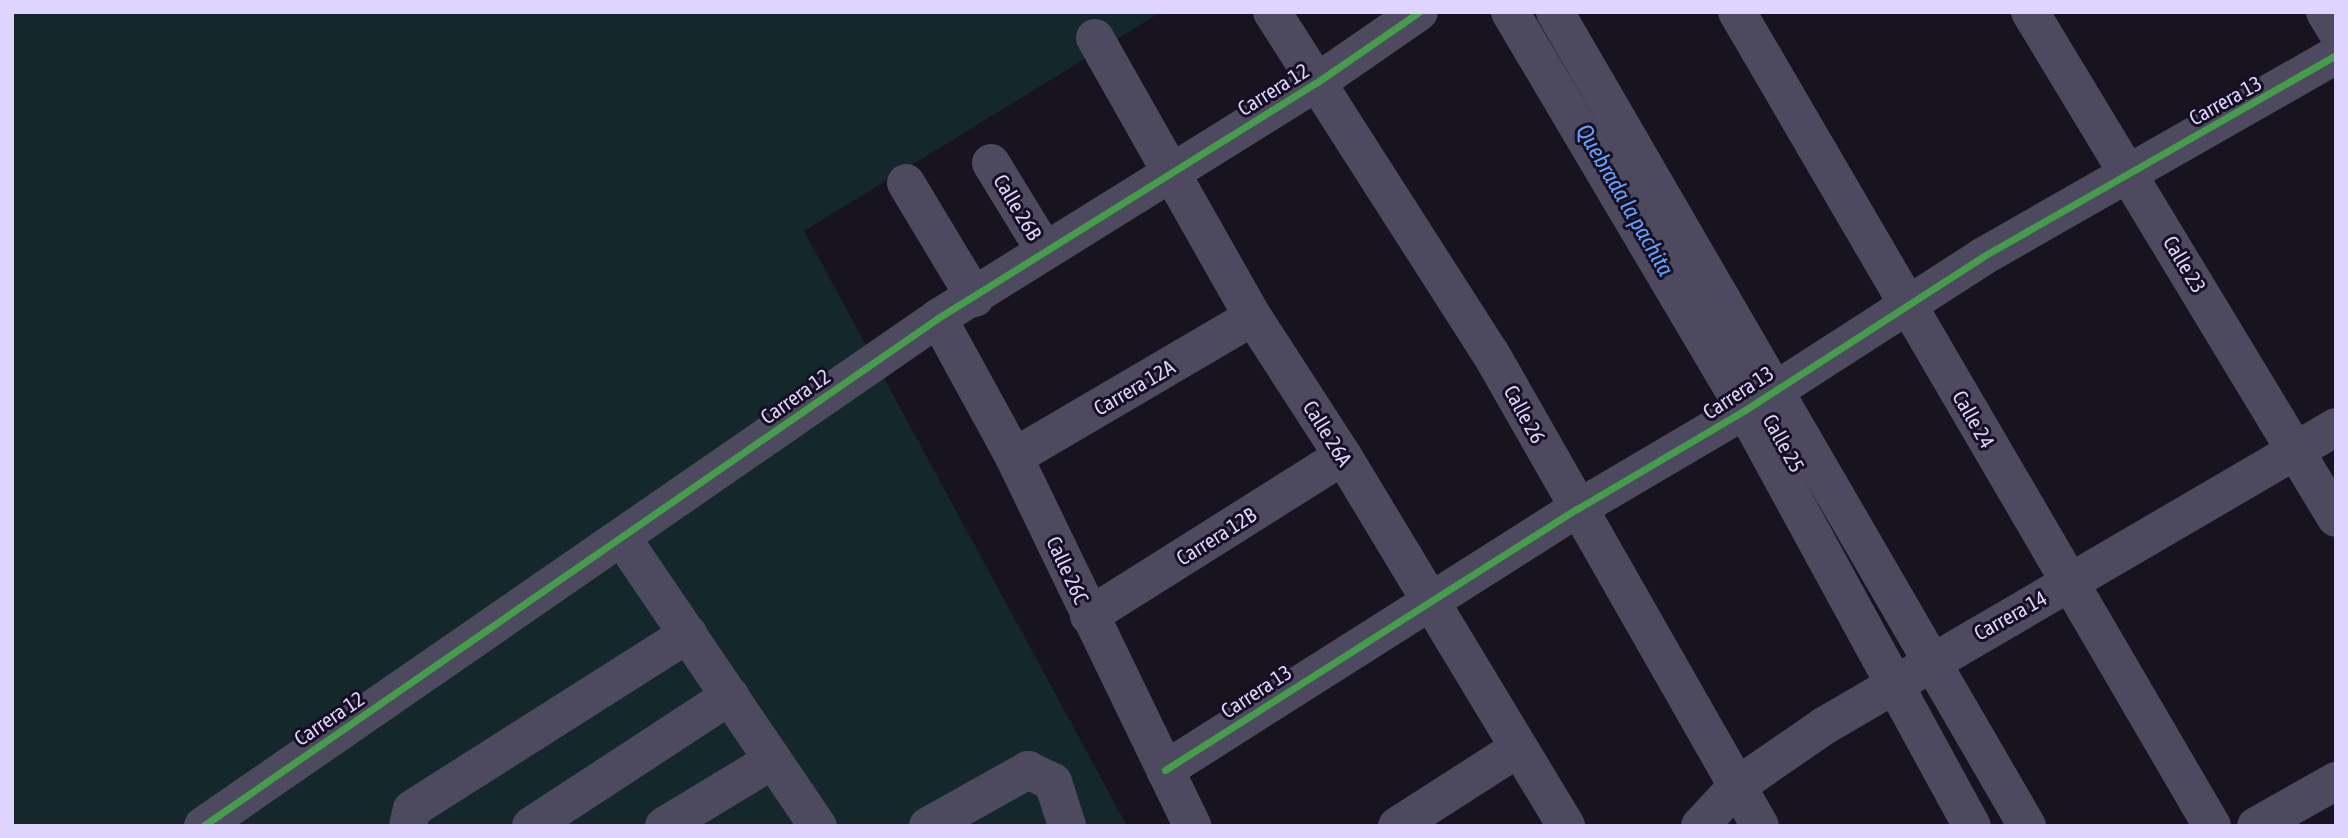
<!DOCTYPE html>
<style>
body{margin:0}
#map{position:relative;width:2348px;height:838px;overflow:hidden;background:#17141f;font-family:"Asap Condensed",sans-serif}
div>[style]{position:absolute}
.green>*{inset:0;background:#14282c}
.minor>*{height:38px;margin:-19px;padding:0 19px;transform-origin:19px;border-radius:19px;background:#4d4a60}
.cycleway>*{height:7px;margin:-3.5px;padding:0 3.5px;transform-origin:3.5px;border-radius:3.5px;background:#469c4c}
span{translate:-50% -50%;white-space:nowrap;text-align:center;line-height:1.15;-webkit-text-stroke:6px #160f24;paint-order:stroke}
.street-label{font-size:21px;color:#dfd4fe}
.water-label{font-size:23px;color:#66a0fa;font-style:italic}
.frame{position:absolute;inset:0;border:14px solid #dfd4fe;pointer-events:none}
</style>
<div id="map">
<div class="green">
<div style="clip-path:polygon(12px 12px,1161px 12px,804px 231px,1127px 826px,12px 826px)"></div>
</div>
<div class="minor">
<div style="left:1272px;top:12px;width:406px;rotate:57.4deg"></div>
<div style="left:1491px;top:354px;width:543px;rotate:60.32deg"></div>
<div style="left:1510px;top:12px;width:462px;rotate:59.4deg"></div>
<div style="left:1745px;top:410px;width:474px;rotate:61.4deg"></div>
<div style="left:1555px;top:12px;width:941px;rotate:59.89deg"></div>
<div style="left:1737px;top:12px;width:942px;rotate:59.73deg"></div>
<div style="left:2030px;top:12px;width:591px;rotate:58.84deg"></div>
<div style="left:2325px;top:12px;width:21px;rotate:59deg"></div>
<div style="left:1095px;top:38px;width:321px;rotate:60.5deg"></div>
<div style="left:1253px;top:317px;width:166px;rotate:57.1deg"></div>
<div style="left:1343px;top:456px;width:432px;rotate:58.9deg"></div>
<div style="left:991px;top:163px;width:103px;rotate:58.5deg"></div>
<div style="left:906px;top:183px;width:134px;rotate:59deg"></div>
<div style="left:938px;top:318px;width:158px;rotate:61.3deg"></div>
<div style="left:1014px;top:457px;width:410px;rotate:64.2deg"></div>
<div style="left:1014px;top:457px;width:277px;rotate:-30.4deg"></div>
<div style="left:622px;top:538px;width:348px;rotate:55.8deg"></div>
<div style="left:1089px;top:616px;width:300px;rotate:-32.2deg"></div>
<div style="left:1165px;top:770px;width:488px;rotate:-32.4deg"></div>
<div style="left:1577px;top:509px;width:195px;rotate:-30.5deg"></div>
<div style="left:1745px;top:410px;width:282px;rotate:-32.8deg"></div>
<div style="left:1982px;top:257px;width:408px;rotate:-29.7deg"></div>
<div style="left:203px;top:826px;width:893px;rotate:-34.65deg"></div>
<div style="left:938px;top:318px;width:445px;rotate:-31.9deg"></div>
<div style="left:1316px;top:83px;width:125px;rotate:-34.6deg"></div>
<div style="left:408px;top:826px;width:17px;rotate:-77deg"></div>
<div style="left:412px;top:809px;width:327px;rotate:-32.4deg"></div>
<div style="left:531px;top:826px;width:238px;rotate:-33.2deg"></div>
<div style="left:664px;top:826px;width:127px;rotate:-31.2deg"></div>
<div style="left:928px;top:826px;width:115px;rotate:-29.2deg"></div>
<div style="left:1028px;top:770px;width:28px;rotate:26deg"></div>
<div style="left:1053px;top:782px;width:46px;rotate:72.3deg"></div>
<div style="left:1397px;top:826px;width:143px;rotate:-32.7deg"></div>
<div style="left:1700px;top:826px;width:54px;rotate:-47.2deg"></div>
<div style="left:1737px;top:786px;width:106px;rotate:-34.6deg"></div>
<div style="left:1824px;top:726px;width:593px;rotate:-30.28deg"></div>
<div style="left:2256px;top:826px;width:92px;rotate:-29.4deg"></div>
</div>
<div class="cycleway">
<div style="left:1165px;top:770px;width:488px;rotate:-32.4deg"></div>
<div style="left:1577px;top:509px;width:195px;rotate:-30.5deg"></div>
<div style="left:1745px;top:410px;width:282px;rotate:-32.8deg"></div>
<div style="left:1982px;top:257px;width:408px;rotate:-29.7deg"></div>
<div style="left:203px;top:826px;width:893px;rotate:-34.65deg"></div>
<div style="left:938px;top:318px;width:445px;rotate:-31.9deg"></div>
<div style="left:1316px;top:83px;width:125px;rotate:-34.6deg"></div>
</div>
<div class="street-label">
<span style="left:1273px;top:89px;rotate:-32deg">Carrera 12</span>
<span style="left:2225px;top:100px;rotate:-29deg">Carrera 13</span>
<span style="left:1018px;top:207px;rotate:59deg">Calle 26B</span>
<span style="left:2185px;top:264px;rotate:59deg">Calle 23</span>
<span style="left:1134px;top:387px;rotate:-30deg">Carrera 12A</span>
<span style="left:1738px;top:392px;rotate:-33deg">Carrera 13</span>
<span style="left:795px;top:396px;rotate:-35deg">Carrera 12</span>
<span style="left:1525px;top:414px;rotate:61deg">Calle 26</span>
<span style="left:1974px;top:419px;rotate:60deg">Calle 24</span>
<span style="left:1328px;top:433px;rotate:58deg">Calle 26A</span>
<span style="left:1784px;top:443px;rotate:61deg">Calle 25</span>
<span style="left:1216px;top:536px;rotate:-32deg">Carrera 12B</span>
<span style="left:1068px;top:570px;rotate:65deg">Calle 26C</span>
<span style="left:2010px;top:615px;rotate:-29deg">Carrera 14</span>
<span style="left:1256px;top:691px;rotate:-33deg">Carrera 13</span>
<span style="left:329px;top:718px;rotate:-34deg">Carrera 12</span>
</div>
<div class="water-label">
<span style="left:1625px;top:200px;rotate:60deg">Quebrada la pachita</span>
</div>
<div class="frame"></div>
</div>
